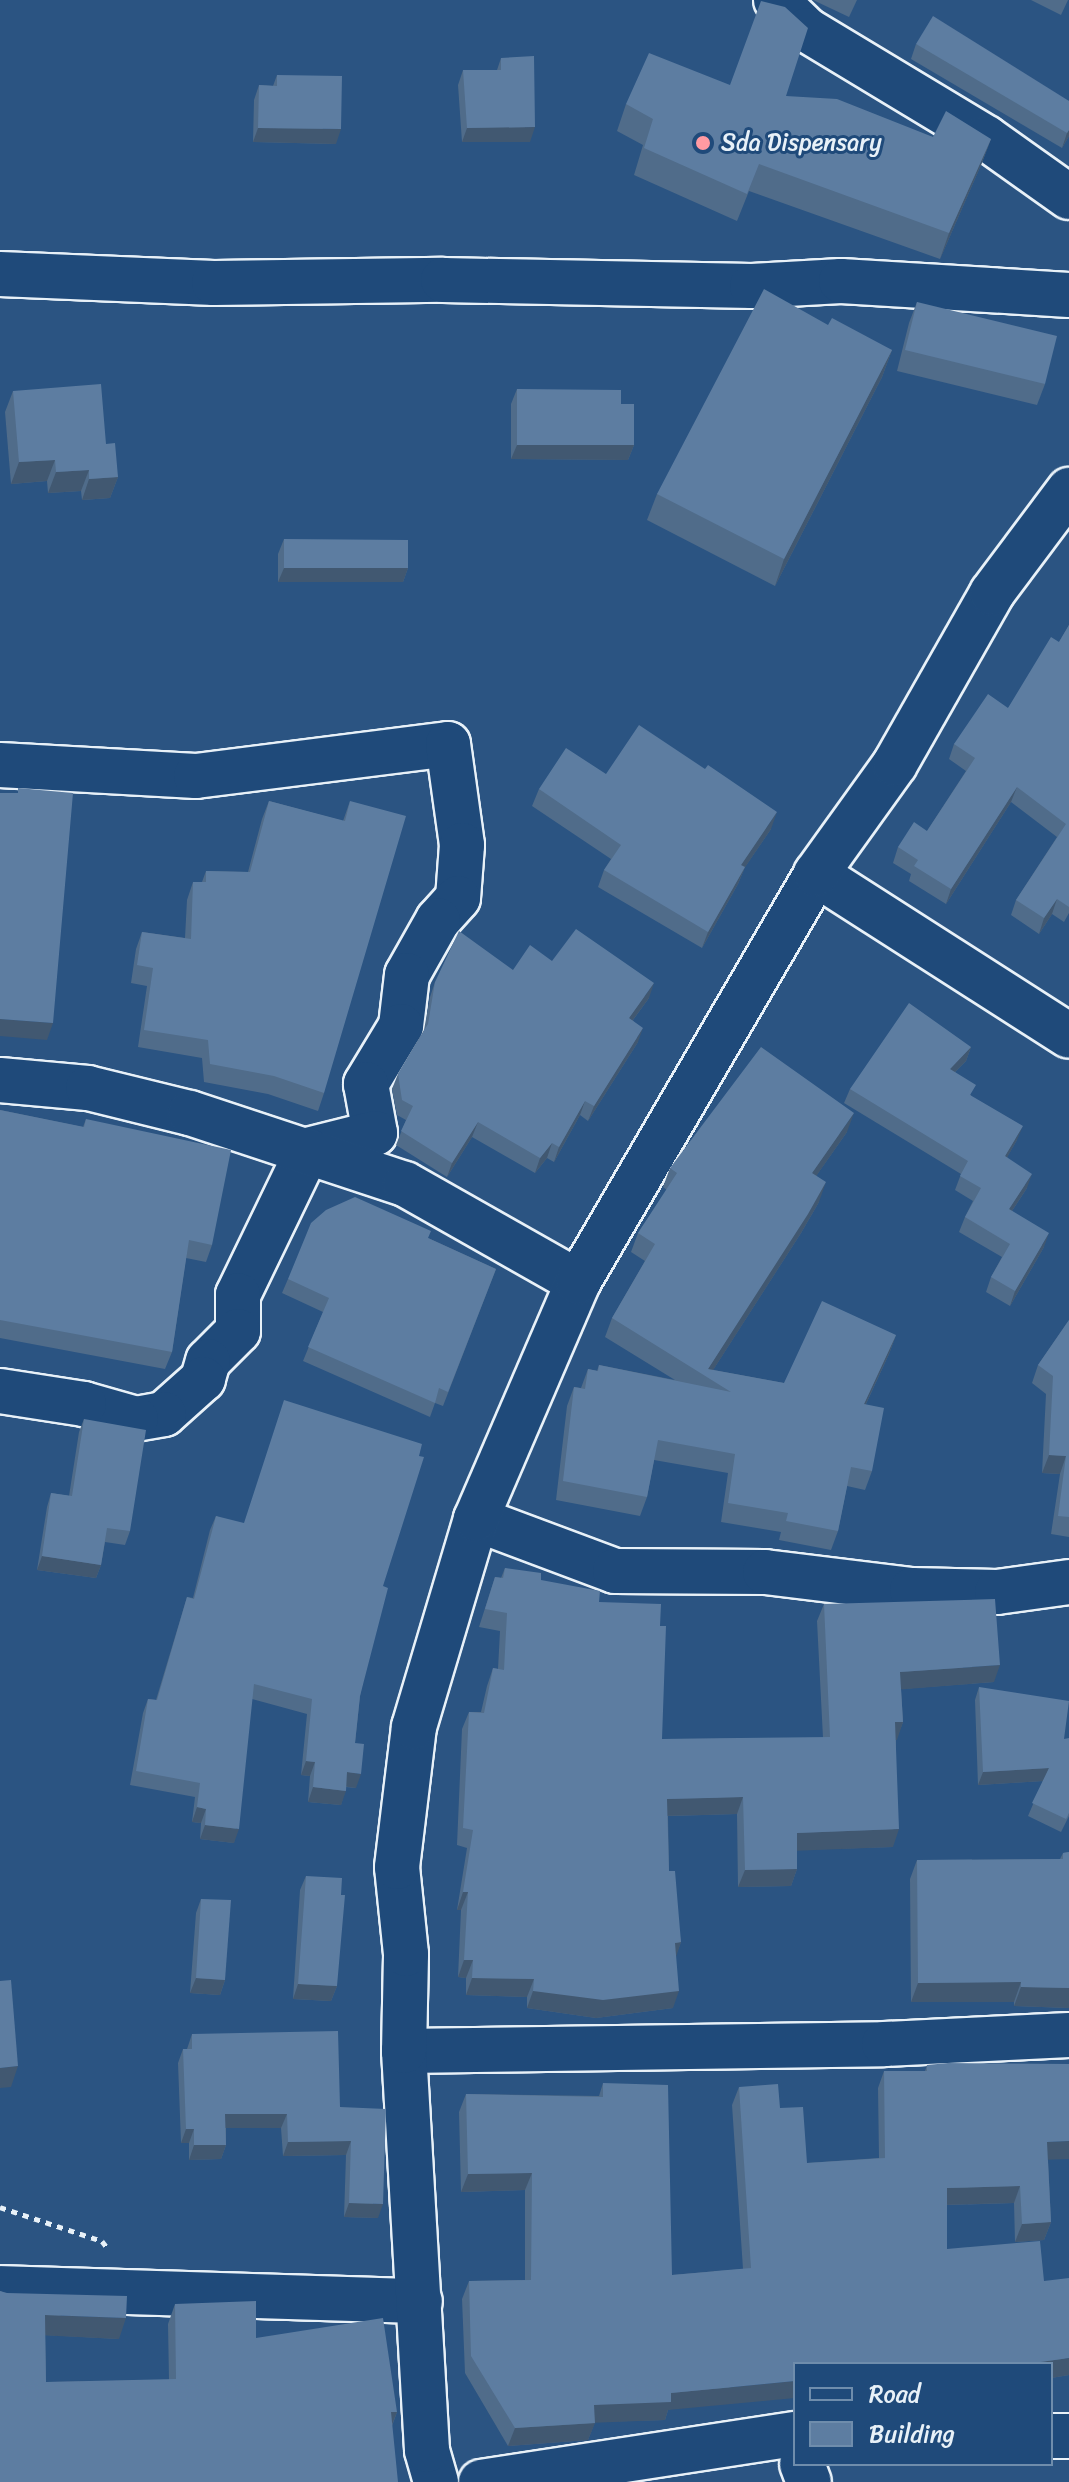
<!DOCTYPE html>
<style>
body{margin:0}
#map{position:relative;width:1069px;height:2482px;overflow:hidden;background:#2b5482;font-family:Sriracha,sans-serif}
div>[style]{position:absolute}
.path>*{height:5px;margin-top:-2.5px;transform-origin:0;background:repeating-linear-gradient(90deg,#e8f1f8 0 6px,transparent 0 12px)}
.roads{filter:drop-shadow(2px 0 #e8f1f8) drop-shadow(-2px 0 #e8f1f8) drop-shadow(0 2px #e8f1f8) drop-shadow(0 -2px #e8f1f8)}
.minor>*{height:44px;margin:-22px;padding:0 22px;transform-origin:22px;border-radius:22px;background:#1f4a7a}
.wall>*{inset:0;background:#506c8a}
.shaded-wall>*{inset:0;background:#415871}
.building>*{inset:0;background:#5d7da1}
.dots>*{width:22px;height:22px;translate:-50% -50%;box-sizing:border-box;border:4px solid #1f4a7a;border-radius:50%}
span{translate:-50% -50%;white-space:nowrap;text-align:center;line-height:1.15;-webkit-text-stroke:6px #1f4a7a;paint-order:stroke}
.poi-label{font-size:24px;color:#e8f1f8}
.left{translate:0 -50%;text-align:left}
.legend{position:absolute;left:793px;top:2362px;width:260px;height:104px;box-sizing:border-box;background:#1f4a7a;border:2px solid #6f8dac;margin:0;padding:10px 14px;list-style:none;font-size:24px;color:#e8f1f8}
.legend li{display:flex;align-items:center;gap:16px;height:40px}
.legend b{width:40px;border:2px solid #6f8dac}
</style>
<div id="map">
<div class="path">
<div style="left:0;top:2207px;width:108px;rotate:18.4deg"></div>
<div style="left:102px;top:2241px;width:11px;rotate:52deg"></div>
</div>
<div class="roads">
<div class="minor">
<div style="left:776px;top:0;width:43px;rotate:44.1deg"></div>
<div style="left:807px;top:30px;width:209px;rotate:31.1deg"></div>
<div style="left:986px;top:138px;width:102px;rotate:35.4deg"></div>
<div style="left:0;top:274px;width:214px;rotate:2.4deg"></div>
<div style="left:214px;top:283px;width:229px;rotate:-0.8deg"></div>
<div style="left:443px;top:280px;width:309px;rotate:1.1deg"></div>
<div style="left:752px;top:286px;width:89px;rotate:-3.2deg"></div>
<div style="left:841px;top:281px;width:228px;rotate:3.5deg"></div>
<div style="left:0;top:765px;width:196px;rotate:3.2deg"></div>
<div style="left:196px;top:776px;width:254px;rotate:-7.2deg"></div>
<div style="left:448px;top:744px;width:102px;rotate:82.1deg"></div>
<div style="left:462px;top:845px;width:53px;rotate:94.3deg"></div>
<div style="left:458px;top:898px;width:30px;rotate:132deg"></div>
<div style="left:438px;top:920px;width:63px;rotate:119.4deg"></div>
<div style="left:407px;top:975px;width:51px;rotate:96.7deg"></div>
<div style="left:401px;top:1026px;width:68px;rotate:121.1deg"></div>
<div style="left:366px;top:1084px;width:50px;rotate:79.6deg"></div>
<div style="left:375px;top:1133px;width:69px;rotate:165.8deg"></div>
<div style="left:308px;top:1150px;width:161px;rotate:115.8deg"></div>
<div style="left:238px;top:1295px;width:36px;rotate:90deg"></div>
<div style="left:238px;top:1331px;width:42px;rotate:135deg"></div>
<div style="left:208px;top:1361px;width:19px;rotate:106deg"></div>
<div style="left:203px;top:1379px;width:52px;rotate:138.1deg"></div>
<div style="left:164px;top:1414px;width:28px;rotate:170deg"></div>
<div style="left:136px;top:1419px;width:54px;rotate:-163.9deg"></div>
<div style="left:84px;top:1404px;width:85px;rotate:-171.2deg"></div>
<div style="left:816px;top:874px;width:300px;rotate:32.6deg"></div>
<div style="left:0;top:1080px;width:88px;rotate:5.2deg"></div>
<div style="left:88px;top:1088px;width:105px;rotate:13.8deg"></div>
<div style="left:190px;top:1113px;width:226px;rotate:18.3deg"></div>
<div style="left:405px;top:1184px;width:199px;rotate:29.5deg"></div>
<div style="left:476px;top:1519px;width:148px;rotate:20.5deg"></div>
<div style="left:615px;top:1571px;width:150px;rotate:0.4deg"></div>
<div style="left:765px;top:1572px;width:148px;rotate:7deg"></div>
<div style="left:912px;top:1590px;width:85px;rotate:1.3deg"></div>
<div style="left:997px;top:1592px;width:73px;rotate:-7.9deg"></div>
<div style="left:404px;top:2051px;width:480px;rotate:-0.8deg"></div>
<div style="left:884px;top:2044px;width:185px;rotate:-2.8deg"></div>
<div style="left:0;top:2288px;width:420px;rotate:1.8deg"></div>
<div style="left:1051px;top:2436px;width:18px"></div>
<div style="left:802px;top:2464px;width:19px;rotate:69deg"></div>
<div style="left:436px;top:2482px;width:33px;rotate:-106deg"></div>
<div style="left:427px;top:2450px;width:400px;rotate:-93.3deg"></div>
<div style="left:404px;top:2051px;width:97px;rotate:-88.8deg"></div>
<div style="left:406px;top:1954px;width:87px;rotate:-95.9deg"></div>
<div style="left:397px;top:1867px;width:141px;rotate:-83.1deg"></div>
<div style="left:414px;top:1727px;width:217px;rotate:-73.4deg"></div>
<div style="left:476px;top:1519px;width:258px;rotate:-66.7deg"></div>
<div style="left:578px;top:1282px;width:472px;rotate:-59.7deg"></div>
<div style="left:816px;top:874px;width:135px;rotate:-54.3deg"></div>
<div style="left:895px;top:764px;width:197px;rotate:-60.4deg"></div>
<div style="left:992px;top:593px;width:129px;rotate:-53.2deg"></div>
<div style="left:481px;top:2482px;width:318px;rotate:-8.7deg"></div>
</div>
</div>
<div class="wall">
<div style="clip-path:polygon(813px 0,857px 0,849px 17px)"></div>
<div style="clip-path:polygon(1031px 0,1068px 0,1061px 15px)"></div>
<div style="clip-path:polygon(916px 44px,1069px 101px,1069px 136px,1062px 148px,911px 59px)"></div>
<div style="clip-path:polygon(501px 58px,530px 142px,462px 142px,458px 85px,463px 70px,497px 70px)"></div>
<div style="clip-path:polygon(277px 75px,336px 144px,253px 142px,254px 100px,259px 85px,273px 86px)"></div>
<div style="clip-path:polygon(730px 85px,786px 96px,933px 137px,991px 139px,981px 165px,940px 259px,749px 191px,737px 221px,634px 175px,643px 145px,617px 131px,626px 104px)"></div>
<div style="clip-path:polygon(917px 302px,1045px 384px,1037px 405px,897px 371px,909px 323px)"></div>
<div style="clip-path:polygon(828px 325px,892px 350px,882px 377px,775px 586px,647px 520px,657px 494px)"></div>
<div style="clip-path:polygon(517px 389px,621px 404px,634px 445px,628px 460px,511px 459px,511px 404px)"></div>
<div style="clip-path:polygon(13px 391px,106px 444px,118px 477px,110px 498px,82px 500px,81px 491px,48px 493px,47px 481px,11px 484px,5px 412px)"></div>
<div style="clip-path:polygon(284px 539px,408px 568px,403px 582px,278px 582px,278px 554px)"></div>
<div style="clip-path:polygon(1069px 625px,1069px 913px,1064px 922px,1052px 914px,1039px 934px,1011px 915px,1016px 900px,1057px 837px,1011px 802px,946px 904px,909px 881px,911px 874px,893px 863px,898px 847px,927px 831px,966px 771px,949px 759px,954px 744px,1008px 708px,1059px 642px)"></div>
<div style="clip-path:polygon(606px 774px,771px 829px,745px 867px,738px 884px,702px 948px,598px 887px,604px 870px,611px 859px,532px 806px,539px 789px)"></div>
<div style="clip-path:polygon(269px 801px,343px 821px,350px 801px,324px 1093px,318px 1111px,268px 1094px,204px 1082px,202px 1058px,138px 1047px,147px 986px,131px 983px,136px 949px,142px 932px,185px 938px,187px 900px,193px 882px,202px 882px,206px 871px,248px 872px,262px 819px)"></div>
<div style="clip-path:polygon(552px 961px,649px 998px,633px 1020px,638px 1042px,588px 1121px,580px 1115px,554px 1162px,547px 1158px,535px 1173px,472px 1137px,447px 1177px,396px 1145px,406px 1120px,397px 1115px,392px 1089px,398px 1074px,424px 1030px,430px 997px,435px 982px,513px 970px)"></div>
<div style="clip-path:polygon(971px 1047px,966px 1061px,955px 1072px,972px 1097px,1017px 1140px,1007px 1157px,1027px 1188px,1012px 1211px,1044px 1247px,1010px 1306px,986px 1292px,991px 1277px,1002px 1257px,959px 1232px,965px 1217px,973px 1201px,955px 1190px,961px 1174px,844px 1103px,850px 1089px)"></div>
<div style="clip-path:polygon(0 1110px,83px 1127px,86px 1119px,212px 1245px,206px 1262px,186px 1258px,172px 1352px,165px 1369px,0 1338px)"></div>
<div style="clip-path:polygon(847px 1132px,816px 1176px,819px 1202px,801px 1233px,713px 1370px,784px 1383px,896px 1335px,889px 1354px,866px 1404px,872px 1471px,865px 1490px,847px 1486px,838px 1531px,831px 1550px,779px 1540px,781px 1532px,721px 1522px,728px 1473px,654px 1460px,647px 1497px,640px 1516px,556px 1500px,567px 1406px,574px 1387px,581px 1388px,588px 1369px,597px 1371px,599px 1365px,675px 1380px,605px 1337px,612px 1318px,645px 1261px,631px 1252px,638px 1233px,667px 1190px,663px 1187px,670px 1168px)"></div>
<div style="clip-path:polygon(428px 1238px,496px 1269px,443px 1406px,435px 1403px,430px 1417px,303px 1361px,323px 1312px,282px 1293px,288px 1279px)"></div>
<div style="clip-path:polygon(1069px 1320px,1069px 1537px,1051px 1534px,1060px 1474px,1042px 1473px,1046px 1394px,1032px 1383px,1038px 1365px)"></div>
<div style="clip-path:polygon(84px 1419px,130px 1531px,125px 1545px,105px 1542px,101px 1565px,96px 1578px,37px 1570px,47px 1507px,51px 1493px,69px 1496px,79px 1432px)"></div>
<div style="clip-path:polygon(216px 1516px,383px 1586px,360px 1696px,355px 1743px,356px 1788px,346px 1787px,341px 1805px,308px 1802px,310px 1776px,301px 1775px,307px 1714px,252px 1699px,234px 1843px,200px 1839px,201px 1823px,192px 1822px,195px 1797px,130px 1785px,143px 1713px,148px 1699px,156px 1700px,187px 1597px,193px 1598px,210px 1530px)"></div>
<div style="clip-path:polygon(505px 1568px,599px 1602px,660px 1626px,662px 1739px,823px 1738px,817px 1621px,824px 1604px,994px 1682px,901px 1689px,903px 1722px,896px 1740px,893px 1847px,797px 1850px,797px 1869px,791px 1886px,738px 1887px,737px 1814px,668px 1816px,669px 1871px,681px 1942px,676px 1955px,673px 2008px,596px 2018px,527px 2008px,527px 1997px,466px 1995px,466px 1978px,458px 1977px,461px 1910px,457px 1910px,467px 1848px,457px 1845px,462px 1729px,469px 1712px,481px 1712px,487px 1686px,493px 1668px,498px 1669px,500px 1631px,479px 1627px,495px 1577px,501px 1578px)"></div>
<div style="clip-path:polygon(979px 1687px,1064px 1739px,1069px 1816px,1061px 1832px,1028px 1816px,1043px 1781px,978px 1785px,975px 1700px)"></div>
<div style="clip-path:polygon(1069px 1852px,1069px 2008px,1014px 2006px,1014px 2002px,911px 2002px,910px 1879px,917px 1860px,1060px 1859px,1063px 1853px)"></div>
<div style="clip-path:polygon(306px 1876px,337px 1986px,331px 2001px,293px 1999px,300px 1890px)"></div>
<div style="clip-path:polygon(201px 1899px,225px 1980px,220px 1995px,190px 1993px,196px 1913px)"></div>
<div style="clip-path:polygon(192px 2034px,340px 2107px,378px 2218px,344px 2217px,346px 2155px,283px 2156px,281px 2128px,226px 2128px,226px 2145px,221px 2159px,189px 2160px,189px 2143px,181px 2143px,178px 2063px,183px 2049px,187px 2049px)"></div>
<div style="clip-path:polygon(927px 2065px,1048px 2160px,1051px 2222px,1044px 2240px,1015px 2242px,1014px 2203px,947px 2205px,947px 2249px,1044px 2281px,1069px 2375px,1051px 2378px,1051px 2364px,795px 2364px,668px 2410px,665px 2420px,595px 2422px,588px 2440px,508px 2446px,465px 2373px,462px 2299px,469px 2281px,525px 2280px,525px 2190px,461px 2192px,459px 2112px,466px 2094px,599px 2096px,603px 2083px,672px 2275px,743px 2269px,732px 2105px,739px 2087px,780px 2108px,807px 2163px,879px 2158px,878px 2088px,884px 2071px,925px 2071px)"></div>
<div style="clip-path:polygon(0 2291px,119px 2339px,45px 2335px,46px 2382px,169px 2380px,168px 2324px,175px 2304px,256px 2338px,397px 2412px,392px 2426px,0 2482px)"></div>
</div>
<div class="shaded-wall">
<div style="clip-path:polygon(535px 127px,530px 142px,462px 142px,467px 128px)"></div>
<div style="clip-path:polygon(258px 128px,341px 129px,336px 144px,253px 142px)"></div>
<div style="clip-path:polygon(1069px 130px,1069px 136px,1062px 148px,1067px 133px)"></div>
<div style="clip-path:polygon(991px 139px,981px 165px,940px 259px,949px 233px)"></div>
<div style="clip-path:polygon(892px 350px,882px 377px,775px 586px,784px 559px)"></div>
<div style="clip-path:polygon(517px 445px,634px 445px,628px 460px,511px 459px)"></div>
<div style="clip-path:polygon(55px 460px,47px 481px,11px 484px,19px 462px)"></div>
<div style="clip-path:polygon(89px 470px,81px 491px,48px 493px,56px 472px)"></div>
<div style="clip-path:polygon(118px 477px,110px 498px,82px 500px,89px 479px)"></div>
<div style="clip-path:polygon(284px 568px,408px 568px,403px 582px,278px 582px)"></div>
<div style="clip-path:polygon(1017px 787px,1011px 802px,946px 904px,951px 889px)"></div>
<div style="clip-path:polygon(777px 812px,771px 829px,735px 882px,741px 865px)"></div>
<div style="clip-path:polygon(745px 867px,738px 884px,702px 948px,708px 932px)"></div>
<div style="clip-path:polygon(1057px 899px,1052px 914px,1039px 934px,1044px 918px)"></div>
<div style="clip-path:polygon(654px 983px,649px 998px,624px 1032px,629px 1018px)"></div>
<div style="clip-path:polygon(0 1019px,53px 1023px,47px 1040px,0 1036px)"></div>
<div style="clip-path:polygon(643px 1028px,638px 1042px,588px 1121px,594px 1106px)"></div>
<div style="clip-path:polygon(971px 1047px,966px 1061px,944px 1083px,950px 1069px)"></div>
<div style="clip-path:polygon(585px 1101px,580px 1115px,554px 1162px,559px 1147px)"></div>
<div style="clip-path:polygon(854px 1113px,847px 1132px,805px 1192px,812px 1173px)"></div>
<div style="clip-path:polygon(478px 1122px,472px 1137px,447px 1177px,452px 1163px)"></div>
<div style="clip-path:polygon(1023px 1126px,1017px 1140px,1000px 1170px,1005px 1156px)"></div>
<div style="clip-path:polygon(552px 1143px,547px 1158px,535px 1173px,540px 1158px)"></div>
<div style="clip-path:polygon(1032px 1174px,1027px 1188px,1004px 1223px,1009px 1209px)"></div>
<div style="clip-path:polygon(826px 1182px,819px 1202px,801px 1233px,708px 1378px,708px 1369px)"></div>
<div style="clip-path:polygon(1049px 1233px,1044px 1247px,1010px 1306px,1015px 1291px)"></div>
<div style="clip-path:polygon(896px 1335px,889px 1354px,857px 1423px,864px 1404px)"></div>
<div style="clip-path:polygon(1049px 1455px,1066px 1456px,1060px 1474px,1042px 1473px)"></div>
<div style="clip-path:polygon(42px 1556px,101px 1565px,96px 1578px,37px 1570px)"></div>
<div style="clip-path:polygon(1000px 1665px,994px 1682px,894px 1690px,900px 1672px)"></div>
<div style="clip-path:polygon(895px 1722px,903px 1722px,897px 1740px,889px 1740px)"></div>
<div style="clip-path:polygon(306px 1761px,315px 1762px,310px 1776px,301px 1775px)"></div>
<div style="clip-path:polygon(1049px 1768px,1044px 1781px,978px 1785px,983px 1772px)"></div>
<div style="clip-path:polygon(347px 1772px,361px 1774px,356px 1788px,342px 1786px)"></div>
<div style="clip-path:polygon(313px 1787px,346px 1791px,341px 1805px,308px 1802px)"></div>
<div style="clip-path:polygon(743px 1797px,737px 1814px,661px 1816px,667px 1799px)"></div>
<div style="clip-path:polygon(197px 1807px,206px 1809px,201px 1823px,192px 1822px)"></div>
<div style="clip-path:polygon(205px 1825px,239px 1829px,234px 1843px,200px 1839px)"></div>
<div style="clip-path:polygon(899px 1829px,893px 1847px,790px 1851px,797px 1833px)"></div>
<div style="clip-path:polygon(797px 1869px,791px 1886px,738px 1887px,745px 1870px)"></div>
<div style="clip-path:polygon(463px 1892px,468px 1892px,461px 1910px,457px 1910px)"></div>
<div style="clip-path:polygon(681px 1942px,675px 1960px,675px 1943px)"></div>
<div style="clip-path:polygon(464px 1960px,473px 1960px,466px 1978px,458px 1977px)"></div>
<div style="clip-path:polygon(196px 1978px,225px 1980px,220px 1995px,190px 1993px)"></div>
<div style="clip-path:polygon(472px 1978px,534px 1979px,527px 1997px,466px 1995px)"></div>
<div style="clip-path:polygon(1021px 1982px,1014px 2002px,911px 2002px,918px 1983px)"></div>
<div style="clip-path:polygon(298px 1984px,337px 1986px,331px 2001px,293px 1999px)"></div>
<div style="clip-path:polygon(1021px 1987px,1069px 1988px,1069px 2008px,1014px 2006px)"></div>
<div style="clip-path:polygon(533px 1991px,679px 1991px,673px 2008px,596px 2018px,527px 2008px)"></div>
<div style="clip-path:polygon(18px 2066px,11px 2087px,0 2088px,0 2068px)"></div>
<div style="clip-path:polygon(225px 2114px,287px 2114px,281px 2128px,220px 2128px)"></div>
<div style="clip-path:polygon(186px 2129px,194px 2129px,189px 2143px,181px 2143px)"></div>
<div style="clip-path:polygon(351px 2141px,346px 2155px,283px 2156px,288px 2142px)"></div>
<div style="clip-path:polygon(1069px 2141px,1069px 2159px,1041px 2160px,1047px 2142px)"></div>
<div style="clip-path:polygon(194px 2145px,226px 2145px,221px 2159px,189px 2160px)"></div>
<div style="clip-path:polygon(532px 2173px,525px 2190px,461px 2192px,468px 2174px)"></div>
<div style="clip-path:polygon(1020px 2186px,1014px 2203px,940px 2205px,947px 2188px)"></div>
<div style="clip-path:polygon(349px 2203px,383px 2204px,378px 2218px,344px 2217px)"></div>
<div style="clip-path:polygon(1051px 2222px,1044px 2240px,1015px 2242px,1022px 2224px)"></div>
<div style="clip-path:polygon(45px 2315px,126px 2318px,119px 2339px,37px 2335px)"></div>
<div style="clip-path:polygon(1069px 2358px,1069px 2375px,1051px 2378px,1051px 2364px,1026px 2364px)"></div>
<div style="clip-path:polygon(795px 2381px,795px 2398px,668px 2410px,665px 2420px,588px 2423px,594px 2405px,671px 2393px)"></div>
<div style="clip-path:polygon(391px 2412px,397px 2412px,389px 2432px)"></div>
<div style="clip-path:polygon(595px 2423px,588px 2440px,508px 2446px,515px 2428px)"></div>
</div>
<div class="building">
<div style="clip-path:polygon(761px 1px,785px 7px,808px 28px,786px 96px,837px 99px,933px 137px,946px 111px,991px 139px,949px 233px,759px 164px,747px 194px,644px 148px,653px 119px,626px 104px,649px 53px,730px 85px)"></div>
<div style="clip-path:polygon(933px 16px,1069px 101px,1069px 130px,1067px 133px,916px 44px)"></div>
<div style="clip-path:polygon(534px 56px,535px 127px,467px 128px,463px 70px,501px 70px,501px 58px)"></div>
<div style="clip-path:polygon(277px 75px,342px 76px,341px 129px,258px 128px,259px 85px,277px 86px)"></div>
<div style="clip-path:polygon(764px 289px,828px 325px,832px 318px,892px 350px,784px 559px,657px 494px)"></div>
<div style="clip-path:polygon(917px 302px,1057px 336px,1045px 384px,905px 350px)"></div>
<div style="clip-path:polygon(101px 384px,106px 444px,115px 443px,118px 477px,89px 479px,89px 470px,56px 472px,55px 460px,19px 462px,13px 391px)"></div>
<div style="clip-path:polygon(517px 389px,621px 390px,621px 404px,634px 404px,634px 445px,517px 445px)"></div>
<div style="clip-path:polygon(284px 539px,408px 540px,408px 568px,284px 568px)"></div>
<div style="clip-path:polygon(1069px 625px,1069px 907px,1057px 899px,1044px 918px,1016px 900px,1066px 824px,1017px 787px,951px 889px,914px 866px,918px 860px,898px 847px,914px 822px,927px 831px,975px 758px,954px 744px,988px 694px,1008px 708px,1051px 637px,1059px 642px)"></div>
<div style="clip-path:polygon(639px 725px,705px 769px,708px 765px,777px 812px,741px 865px,745px 867px,708px 932px,604px 870px,621px 845px,539px 789px,566px 748px,606px 774px)"></div>
<div style="clip-path:polygon(18px 788px,73px 793px,53px 1023px,0 1019px,0 793px,18px 793px)"></div>
<div style="clip-path:polygon(269px 801px,345px 821px,350px 801px,406px 816px,324px 1093px,274px 1076px,210px 1064px,208px 1040px,144px 1030px,153px 968px,137px 965px,142px 932px,191px 939px,193px 882px,206px 882px,206px 871px,250px 872px)"></div>
<div style="clip-path:polygon(576px 929px,654px 983px,629px 1018px,643px 1028px,594px 1106px,585px 1101px,559px 1147px,552px 1143px,540px 1158px,478px 1122px,452px 1163px,401px 1131px,413px 1106px,402px 1100px,398px 1074px,428px 1024px,435px 982px,459px 931px,513px 970px,530px 945px,552px 961px)"></div>
<div style="clip-path:polygon(909px 1003px,971px 1047px,950px 1069px,976px 1085px,970px 1095px,1023px 1126px,1005px 1156px,1032px 1174px,1009px 1209px,1049px 1233px,1015px 1291px,991px 1277px,1010px 1244px,965px 1217px,981px 1188px,960px 1176px,968px 1161px,850px 1089px)"></div>
<div style="clip-path:polygon(761px 1047px,854px 1113px,812px 1173px,826px 1182px,808px 1214px,708px 1369px,784px 1383px,822px 1301px,896px 1335px,864px 1404px,884px 1408px,872px 1471px,851px 1467px,838px 1531px,786px 1521px,788px 1513px,728px 1503px,735px 1454px,658px 1440px,647px 1497px,563px 1481px,574px 1387px,585px 1389px,588px 1369px,598px 1371px,599px 1365px,731px 1392px,612px 1318px,655px 1244px,638px 1233px,677px 1173px,670px 1168px)"></div>
<div style="clip-path:polygon(0 1110px,84px 1127px,86px 1119px,231px 1150px,212px 1245px,189px 1240px,172px 1352px,0 1320px)"></div>
<div style="clip-path:polygon(355px 1197px,431px 1231px,428px 1238px,496px 1269px,448px 1392px,439px 1388px,435px 1403px,308px 1347px,329px 1298px,288px 1279px,311px 1223px,326px 1210px)"></div>
<div style="clip-path:polygon(1069px 1320px,1069px 1517px,1058px 1516px,1066px 1456px,1049px 1455px,1053px 1376px,1038px 1365px)"></div>
<div style="clip-path:polygon(284px 1400px,422px 1444px,419px 1456px,424px 1457px,383px 1586px,388px 1588px,360px 1696px,355px 1743px,364px 1744px,361px 1774px,347px 1772px,346px 1791px,313px 1787px,315px 1762px,306px 1761px,312px 1699px,254px 1684px,239px 1829px,205px 1825px,206px 1809px,197px 1807px,200px 1783px,136px 1771px,148px 1699px,157px 1700px,187px 1597px,194px 1599px,216px 1516px,244px 1523px)"></div>
<div style="clip-path:polygon(84px 1419px,146px 1430px,130px 1531px,107px 1528px,101px 1565px,42px 1556px,51px 1493px,72px 1496px)"></div>
<div style="clip-path:polygon(505px 1568px,541px 1573px,541px 1580px,600px 1591px,599px 1602px,661px 1604px,660px 1626px,666px 1626px,662px 1739px,830px 1737px,824px 1604px,995px 1599px,1000px 1665px,900px 1672px,903px 1722px,895px 1722px,899px 1829px,797px 1833px,797px 1869px,745px 1870px,743px 1797px,667px 1799px,669px 1871px,675px 1871px,681px 1942px,675px 1943px,679px 1991px,603px 2000px,533px 1991px,534px 1979px,472px 1978px,473px 1960px,464px 1960px,468px 1892px,463px 1892px,473px 1830px,463px 1828px,469px 1712px,484px 1713px,493px 1668px,504px 1670px,507px 1613px,485px 1609px,495px 1577px,503px 1578px)"></div>
<div style="clip-path:polygon(979px 1687px,1069px 1701px,1064px 1739px,1069px 1738px,1069px 1813px,1066px 1819px,1032px 1803px,1049px 1768px,983px 1772px)"></div>
<div style="clip-path:polygon(1069px 1852px,1069px 1988px,1021px 1987px,1021px 1982px,918px 1983px,917px 1860px,1063px 1859px,1063px 1853px)"></div>
<div style="clip-path:polygon(306px 1876px,342px 1878px,341px 1895px,345px 1895px,337px 1986px,298px 1984px)"></div>
<div style="clip-path:polygon(201px 1899px,231px 1900px,225px 1980px,196px 1978px)"></div>
<div style="clip-path:polygon(11px 1980px,18px 2066px,0 2068px,0 1981px)"></div>
<div style="clip-path:polygon(338px 2031px,340px 2107px,386px 2109px,383px 2204px,349px 2203px,351px 2141px,288px 2142px,287px 2114px,225px 2114px,226px 2145px,194px 2145px,194px 2129px,186px 2129px,183px 2049px,192px 2049px,192px 2034px)"></div>
<div style="clip-path:polygon(948px 2063px,1069px 2064px,1069px 2141px,1047px 2142px,1051px 2222px,1022px 2224px,1020px 2186px,947px 2188px,947px 2249px,1040px 2241px,1044px 2281px,1069px 2278px,1069px 2358px,1026px 2364px,795px 2364px,795px 2381px,671px 2393px,671px 2402px,594px 2405px,595px 2423px,515px 2428px,471px 2356px,469px 2281px,531px 2280px,532px 2173px,468px 2174px,466px 2094px,603px 2097px,603px 2083px,668px 2085px,672px 2275px,751px 2268px,739px 2087px,778px 2084px,780px 2108px,803px 2107px,807px 2163px,885px 2158px,884px 2071px,927px 2071px,927px 2065px)"></div>
<div style="clip-path:polygon(0 2291px,7px 2293px,127px 2296px,126px 2318px,45px 2315px,46px 2382px,176px 2379px,175px 2304px,256px 2301px,256px 2338px,383px 2318px,397px 2412px,391px 2412px,398px 2482px,0 2482px)"></div>
</div>
<div class="dots">
<div style="left:703px;top:143px;background:#ff9aa2"></div>
</div>
<div class="poi-label">
<span class="left" style="left:721px;top:143px">Sda Dispensary</span>
</div>
<ul class="legend">
<li><b style="height:10px;background:#1f4a7a"></b>Road</li>
<li><b style="height:22px;background:#5d7da1"></b>Building</li>
</ul>
</div>
